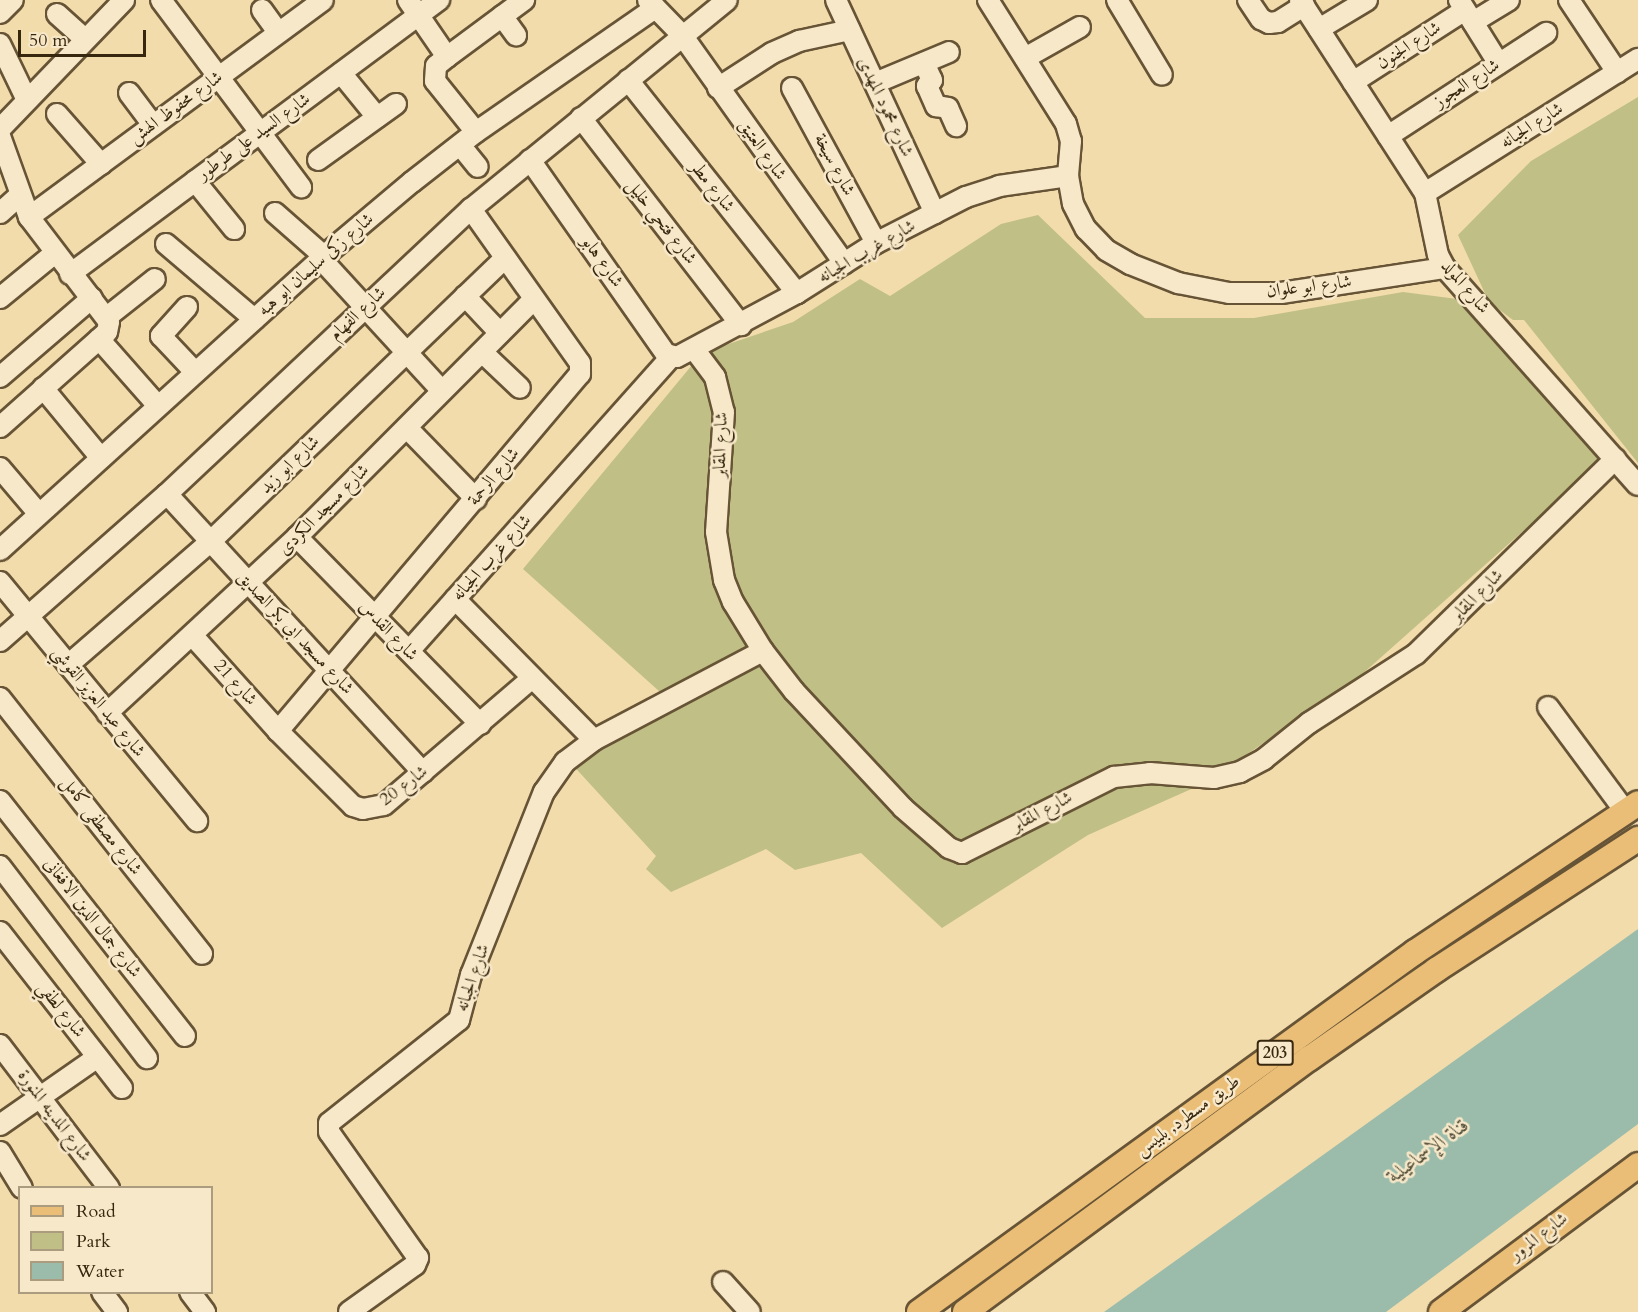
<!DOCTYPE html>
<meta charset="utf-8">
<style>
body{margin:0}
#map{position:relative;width:1638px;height:1312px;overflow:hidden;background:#f3dcac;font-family:Cardo,Amiri,serif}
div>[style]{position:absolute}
.green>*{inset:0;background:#c0bf86}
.water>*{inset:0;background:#9bbcaa}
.roads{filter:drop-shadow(2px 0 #675436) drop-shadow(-2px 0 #675436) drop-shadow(0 2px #675436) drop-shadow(0 -2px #675436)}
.minor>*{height:20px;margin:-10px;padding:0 10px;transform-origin:10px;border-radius:10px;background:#f7e8c9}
.major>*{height:24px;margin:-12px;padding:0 12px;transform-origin:12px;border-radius:12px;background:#eabe76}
span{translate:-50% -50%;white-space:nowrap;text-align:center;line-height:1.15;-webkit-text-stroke:5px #f7e8c9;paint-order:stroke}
.shield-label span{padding:2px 4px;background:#f7e8c9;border:2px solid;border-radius:4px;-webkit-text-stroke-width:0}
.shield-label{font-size:16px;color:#38270f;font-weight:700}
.street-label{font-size:18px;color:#38270f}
.water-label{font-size:20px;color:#514c36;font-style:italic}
.legend{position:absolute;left:18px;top:1186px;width:195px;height:108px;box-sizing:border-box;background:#f7e8c9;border:2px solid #ab9b7f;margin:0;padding:8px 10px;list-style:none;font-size:18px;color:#38270f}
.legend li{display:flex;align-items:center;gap:12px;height:30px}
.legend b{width:30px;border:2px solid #ab9b7f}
.scale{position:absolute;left:18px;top:30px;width:128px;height:27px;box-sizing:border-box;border:3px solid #38270f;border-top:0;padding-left:8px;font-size:18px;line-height:21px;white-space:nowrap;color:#38270f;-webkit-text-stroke:4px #f7e8c9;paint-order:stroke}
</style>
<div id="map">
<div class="green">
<div style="clip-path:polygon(1638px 97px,1638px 463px,1524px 320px,1513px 320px,1489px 302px,1458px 235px,1531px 161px)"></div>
<div style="clip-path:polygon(1038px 215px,1145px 318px,1254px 318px,1403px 292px,1465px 300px,1601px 462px,1360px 676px,1207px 782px,1088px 835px,942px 928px,861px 853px,795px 870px,766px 849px,671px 892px,646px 869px,656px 856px,569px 761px,679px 709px,523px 569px,702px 353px,793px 322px,860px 279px,890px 296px,1001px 224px)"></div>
</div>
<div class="water">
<div style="clip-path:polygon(1638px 929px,1638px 1124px,1386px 1312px,1104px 1312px)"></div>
</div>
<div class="roads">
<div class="minor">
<div style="left:161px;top:0;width:234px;rotate:53.2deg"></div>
<div style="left:408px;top:0;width:69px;rotate:55.6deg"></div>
<div style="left:447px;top:57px;width:14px;rotate:141deg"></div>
<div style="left:436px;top:66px;width:15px;rotate:94deg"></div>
<div style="left:435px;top:81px;width:65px;rotate:51.2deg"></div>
<div style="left:648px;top:0;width:49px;rotate:45.8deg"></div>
<div style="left:682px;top:35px;width:280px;rotate:54.6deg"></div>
<div style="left:836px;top:0;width:235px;rotate:65.1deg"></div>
<div style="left:988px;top:0;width:146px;rotate:57.8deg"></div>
<div style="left:1066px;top:124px;width:18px;rotate:74deg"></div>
<div style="left:1071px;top:141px;width:35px;rotate:95deg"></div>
<div style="left:1068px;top:176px;width:28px;rotate:80deg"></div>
<div style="left:1073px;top:204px;width:28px;rotate:63deg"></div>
<div style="left:1086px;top:229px;width:29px;rotate:46deg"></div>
<div style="left:1106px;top:250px;width:28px;rotate:30deg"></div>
<div style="left:1130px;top:264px;width:52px;rotate:21.6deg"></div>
<div style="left:1178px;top:283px;width:52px;rotate:11.1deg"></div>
<div style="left:1229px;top:293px;width:52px"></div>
<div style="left:1281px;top:293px;width:166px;rotate:-8.7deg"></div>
<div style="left:1117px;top:0;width:87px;rotate:59deg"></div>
<div style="left:1248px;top:0;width:23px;rotate:56deg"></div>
<div style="left:1261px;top:19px;width:9px;rotate:27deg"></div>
<div style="left:1269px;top:23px;width:9px;rotate:-6deg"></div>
<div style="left:1278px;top:22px;width:31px;rotate:-32deg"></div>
<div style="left:1300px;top:0;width:230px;rotate:57.1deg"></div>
<div style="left:1425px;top:193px;width:63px;rotate:78.2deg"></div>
<div style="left:1438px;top:255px;width:15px;rotate:62deg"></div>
<div style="left:1445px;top:268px;width:290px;rotate:48.4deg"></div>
<div style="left:1459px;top:0;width:75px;rotate:58deg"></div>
<div style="left:1569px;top:0;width:87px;rotate:56.3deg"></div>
<div style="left:262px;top:10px;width:27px;rotate:54deg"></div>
<div style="left:0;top:13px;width:18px;rotate:-45deg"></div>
<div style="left:57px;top:14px;width:38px;rotate:42deg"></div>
<div style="left:502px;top:16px;width:24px;rotate:54deg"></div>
<div style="left:1473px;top:22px;width:42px;rotate:-31.4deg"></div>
<div style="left:1319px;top:29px;width:56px;rotate:-31.1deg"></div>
<div style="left:0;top:44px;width:62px;rotate:64.3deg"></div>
<div style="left:447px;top:57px;width:96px;rotate:-36.5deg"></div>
<div style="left:1025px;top:58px;width:63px;rotate:-29.4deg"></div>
<div style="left:924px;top:63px;width:19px;rotate:65deg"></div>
<div style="left:932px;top:80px;width:8px;rotate:130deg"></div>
<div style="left:927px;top:86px;width:22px;rotate:66deg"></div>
<div style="left:936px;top:106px;width:12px;rotate:9deg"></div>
<div style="left:948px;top:108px;width:20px;rotate:66deg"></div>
<div style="left:341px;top:73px;width:57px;rotate:50.7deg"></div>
<div style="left:628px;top:80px;width:272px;rotate:51.6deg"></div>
<div style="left:1353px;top:82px;width:133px;rotate:-32.7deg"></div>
<div style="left:875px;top:83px;width:80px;rotate:-22.7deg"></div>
<div style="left:718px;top:88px;width:64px;rotate:-32.9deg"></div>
<div style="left:772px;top:53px;width:30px;rotate:-24deg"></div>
<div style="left:799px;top:41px;width:52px;rotate:-12.2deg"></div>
<div style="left:792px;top:88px;width:176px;rotate:61.5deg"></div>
<div style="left:129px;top:93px;width:40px;rotate:53deg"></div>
<div style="left:57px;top:114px;width:67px;rotate:48.7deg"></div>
<div style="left:581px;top:118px;width:262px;rotate:52.3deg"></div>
<div style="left:0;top:129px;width:179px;rotate:-46.1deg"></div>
<div style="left:0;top:136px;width:86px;rotate:70.3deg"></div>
<div style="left:29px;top:217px;width:132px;rotate:52.7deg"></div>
<div style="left:109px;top:322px;width:10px;rotate:101deg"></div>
<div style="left:107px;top:332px;width:143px;rotate:138.4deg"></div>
<div style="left:1388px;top:136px;width:189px;rotate:-33.1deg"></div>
<div style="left:460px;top:145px;width:28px;rotate:51deg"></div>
<div style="left:318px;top:160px;width:96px;rotate:-35.7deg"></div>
<div style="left:530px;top:160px;width:237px;rotate:55deg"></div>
<div style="left:666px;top:354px;width:11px;rotate:15deg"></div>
<div style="left:677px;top:357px;width:136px;rotate:-28.1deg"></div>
<div style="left:797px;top:293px;width:93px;rotate:-32.3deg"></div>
<div style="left:876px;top:243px;width:101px;rotate:-27.1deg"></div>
<div style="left:966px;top:197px;width:35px;rotate:-18deg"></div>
<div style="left:999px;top:186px;width:70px;rotate:-8.2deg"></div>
<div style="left:195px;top:181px;width:62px;rotate:50.9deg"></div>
<div style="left:1425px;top:193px;width:252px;rotate:-32.2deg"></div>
<div style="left:0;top:213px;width:25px;rotate:-42deg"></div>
<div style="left:275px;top:213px;width:65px;rotate:41.3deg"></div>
<div style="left:29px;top:217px;width:365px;rotate:-36.4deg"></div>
<div style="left:166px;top:244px;width:116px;rotate:40.4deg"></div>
<div style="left:321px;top:259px;width:179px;rotate:47.5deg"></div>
<div style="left:70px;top:274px;width:460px;rotate:-36.6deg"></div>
<div style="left:465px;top:296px;width:51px;rotate:46.6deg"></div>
<div style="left:0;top:298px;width:71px;rotate:-39.3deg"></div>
<div style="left:187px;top:307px;width:39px;rotate:132deg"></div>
<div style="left:161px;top:336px;width:50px;rotate:46.6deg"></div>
<div style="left:107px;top:317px;width:61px;rotate:-38.4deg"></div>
<div style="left:99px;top:339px;width:89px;rotate:48.6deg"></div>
<div style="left:694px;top:349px;width:35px;rotate:53deg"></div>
<div style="left:715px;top:377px;width:36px;rotate:76deg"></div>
<div style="left:724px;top:412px;width:120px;rotate:93.8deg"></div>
<div style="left:716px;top:532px;width:49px;rotate:80.5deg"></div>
<div style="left:724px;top:580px;width:24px;rotate:68deg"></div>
<div style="left:733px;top:602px;width:57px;rotate:58.5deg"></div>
<div style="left:763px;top:651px;width:51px;rotate:52.2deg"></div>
<div style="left:794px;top:691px;width:160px;rotate:47deg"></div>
<div style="left:903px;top:808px;width:61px;rotate:41deg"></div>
<div style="left:949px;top:848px;width:14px;rotate:21deg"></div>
<div style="left:962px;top:853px;width:170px;rotate:-26.6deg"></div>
<div style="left:1114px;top:777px;width:36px;rotate:-6deg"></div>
<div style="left:1150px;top:773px;width:64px;rotate:4.5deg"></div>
<div style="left:1214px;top:778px;width:27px;rotate:-13deg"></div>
<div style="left:1240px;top:772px;width:27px;rotate:-28deg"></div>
<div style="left:1264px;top:759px;width:58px;rotate:-38.7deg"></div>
<div style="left:1309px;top:723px;width:127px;rotate:-32.8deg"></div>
<div style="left:1416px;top:654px;width:279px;rotate:-44.4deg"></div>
<div style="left:482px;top:352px;width:52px;rotate:43.5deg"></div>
<div style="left:0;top:377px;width:121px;rotate:-40.7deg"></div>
<div style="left:43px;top:388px;width:91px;rotate:50.4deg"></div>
<div style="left:407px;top:428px;width:99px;rotate:45.8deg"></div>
<div style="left:0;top:468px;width:60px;rotate:49.7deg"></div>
<div style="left:167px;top:494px;width:378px;rotate:47.4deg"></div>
<div style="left:297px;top:537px;width:262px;rotate:45.6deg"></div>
<div style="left:0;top:550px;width:438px;rotate:-42.2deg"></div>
<div style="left:324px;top:256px;width:115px;rotate:-40.1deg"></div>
<div style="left:412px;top:182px;width:81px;rotate:-38deg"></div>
<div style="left:476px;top:132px;width:218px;rotate:-34.7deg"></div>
<div style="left:0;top:582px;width:310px;rotate:50.5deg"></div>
<div style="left:455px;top:599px;width:198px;rotate:45.4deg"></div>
<div style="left:192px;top:635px;width:129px;rotate:48.1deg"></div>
<div style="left:278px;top:731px;width:106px;rotate:45deg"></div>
<div style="left:353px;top:806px;width:10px;rotate:17deg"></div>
<div style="left:363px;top:809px;width:21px;rotate:-11deg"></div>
<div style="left:384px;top:805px;width:194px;rotate:-40.6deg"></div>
<div style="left:0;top:641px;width:222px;rotate:-41.4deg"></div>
<div style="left:167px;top:494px;width:417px;rotate:-43.2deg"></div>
<div style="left:471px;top:209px;width:330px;rotate:-39.2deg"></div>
<div style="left:409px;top:651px;width:394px;rotate:-48.3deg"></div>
<div style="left:68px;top:665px;width:189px;rotate:-40.9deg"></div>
<div style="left:211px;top:541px;width:408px;rotate:-43.9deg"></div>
<div style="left:0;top:698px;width:326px;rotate:51.7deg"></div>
<div style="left:1548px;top:707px;width:129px;rotate:53.5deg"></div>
<div style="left:107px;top:713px;width:259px;rotate:-42.8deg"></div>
<div style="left:297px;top:537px;width:334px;rotate:-45.1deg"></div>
<div style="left:278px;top:731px;width:468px;rotate:-49.8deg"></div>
<div style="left:580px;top:374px;width:11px;rotate:-90deg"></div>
<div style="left:580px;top:363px;width:189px;rotate:-125.3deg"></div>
<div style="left:0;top:801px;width:299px;rotate:51.8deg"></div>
<div style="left:0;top:866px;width:242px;rotate:52.6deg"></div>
<div style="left:0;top:932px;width:198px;rotate:52deg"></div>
<div style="left:0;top:1045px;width:180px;rotate:52.7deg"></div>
<div style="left:0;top:1125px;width:119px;rotate:-34.8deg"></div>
<div style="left:0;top:1152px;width:42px;rotate:58.6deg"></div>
<div style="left:723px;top:1282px;width:40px;rotate:48deg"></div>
<div style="left:102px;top:1292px;width:25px;rotate:53deg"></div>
<div style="left:190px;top:1292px;width:25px;rotate:53deg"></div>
<div style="left:349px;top:1312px;width:81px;rotate:-35.5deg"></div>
<div style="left:415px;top:1265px;width:8px;rotate:-67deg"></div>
<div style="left:418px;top:1258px;width:154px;rotate:-125.2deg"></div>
<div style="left:329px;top:1132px;width:9px;rotate:-90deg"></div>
<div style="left:329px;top:1123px;width:166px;rotate:-38.4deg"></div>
<div style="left:459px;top:1020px;width:47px;rotate:-75.1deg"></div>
<div style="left:471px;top:975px;width:197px;rotate:-68.3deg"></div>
<div style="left:544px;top:792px;width:37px;rotate:-55deg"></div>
<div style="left:565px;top:762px;width:36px;rotate:-37deg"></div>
<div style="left:594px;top:740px;width:191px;rotate:-27.8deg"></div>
</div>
<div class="major">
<div style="left:919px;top:1312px;width:613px;rotate:-35.97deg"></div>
<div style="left:1415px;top:952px;width:268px;rotate:-33.7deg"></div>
<div style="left:965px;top:1312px;width:428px;rotate:-36.4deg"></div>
<div style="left:1310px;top:1058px;width:154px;rotate:-34.9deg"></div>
<div style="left:1436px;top:970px;width:241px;rotate:-33deg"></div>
<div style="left:1441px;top:1312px;width:246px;rotate:-36.7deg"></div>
</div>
</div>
<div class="shield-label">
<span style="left:1275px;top:1053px">203</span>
</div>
<div class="street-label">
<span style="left:1409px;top:46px;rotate:-33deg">شارع الجنون</span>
<span style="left:1467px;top:84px;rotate:-33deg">شارع العجوز</span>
<span style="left:885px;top:107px;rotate:65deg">شارع محمود المهدى</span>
<span style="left:176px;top:108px;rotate:-36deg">شارع محفوظ الهش</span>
<span style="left:1532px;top:126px;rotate:-32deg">شارع الجبانه</span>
<span style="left:254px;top:137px;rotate:-36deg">شارع السيد على طرطور</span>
<span style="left:762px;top:150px;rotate:55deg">شارع العتيق</span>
<span style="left:834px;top:165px;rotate:62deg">شارع سيخة</span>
<span style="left:712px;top:187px;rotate:52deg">شارع مطر</span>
<span style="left:661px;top:222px;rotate:52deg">شارع فتحي خليل</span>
<span style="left:867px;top:252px;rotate:-30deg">شارع غرب الجبانه</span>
<span style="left:602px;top:262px;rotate:55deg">شارع هابو</span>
<span style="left:316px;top:265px;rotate:-41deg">شارع زكى سليمان ابو هبه</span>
<span style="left:1309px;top:287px;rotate:-7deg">شارع ابو علوان</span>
<span style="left:1465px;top:287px;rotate:50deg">شارع المولد</span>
<span style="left:358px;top:314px;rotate:-43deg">شارع الفهام</span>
<span style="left:721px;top:445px;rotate:-88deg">شارع المقابر</span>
<span style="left:290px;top:465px;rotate:-44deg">شارع ابو زيد</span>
<span style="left:494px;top:477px;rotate:-50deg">شارع الرحمة</span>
<span style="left:324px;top:510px;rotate:-45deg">شارع مسجد الكردى</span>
<span style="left:492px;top:558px;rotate:-48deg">شارع غرب الجبانه</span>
<span style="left:1477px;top:596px;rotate:-45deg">شارع المقابر</span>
<span style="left:388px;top:631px;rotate:46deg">شارع القدس</span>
<span style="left:295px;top:633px;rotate:47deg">شارع مسجد ابى بكر الصديق</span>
<span style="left:235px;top:683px;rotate:48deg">شارع 21</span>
<span style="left:98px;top:702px;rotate:51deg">شارع عبد العزيز القوشي</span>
<span style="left:404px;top:786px;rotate:-37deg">شارع 20</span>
<span style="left:1042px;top:812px;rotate:-28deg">شارع المقابر</span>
<span style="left:101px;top:826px;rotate:52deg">شارع مصطفى كامل</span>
<span style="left:92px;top:918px;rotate:52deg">شارع جمال الدين الافغانى</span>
<span style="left:473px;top:978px;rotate:-71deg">شارع الجبانه</span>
<span style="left:61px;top:1010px;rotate:52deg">شارع لطفي</span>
<span style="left:54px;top:1116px;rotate:53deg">شارع المدينه المنورة</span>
<span style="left:1188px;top:1116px;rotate:-36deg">طريق مسطرد, بلبيس</span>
<span style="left:1539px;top:1237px;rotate:-37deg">شارع المرور</span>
</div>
<div class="water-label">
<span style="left:1428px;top:1150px;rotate:-36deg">قناة الإسماعيلية</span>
</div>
<ul class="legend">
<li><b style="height:8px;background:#eabe76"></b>Road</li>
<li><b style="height:16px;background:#c0bf86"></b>Park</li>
<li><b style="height:16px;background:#9bbcaa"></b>Water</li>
</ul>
<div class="scale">50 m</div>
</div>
